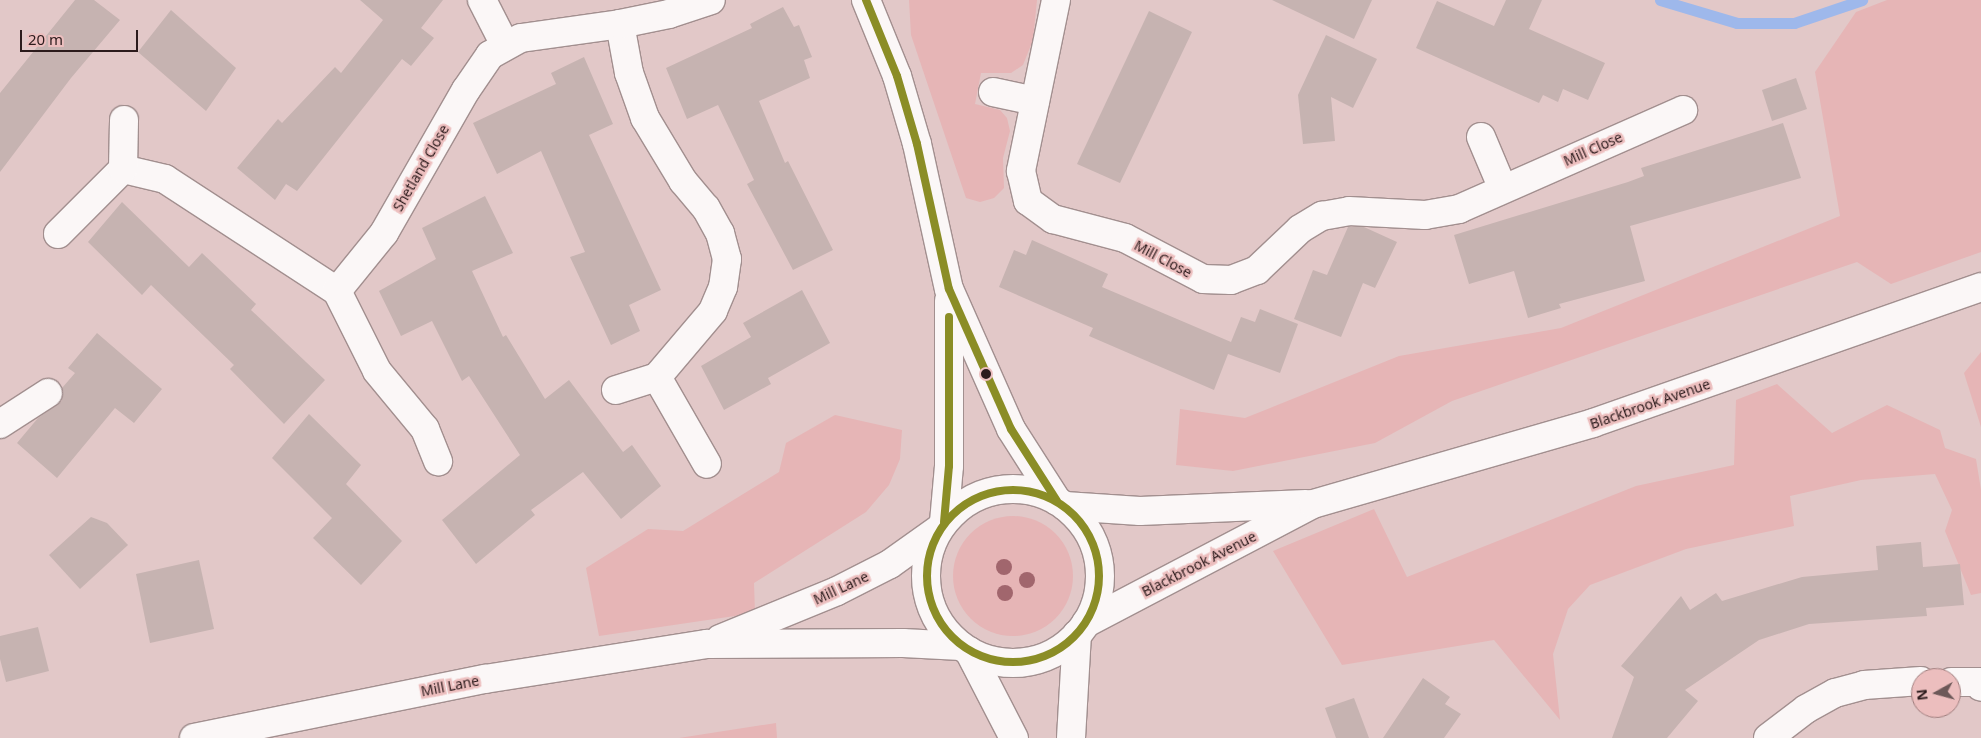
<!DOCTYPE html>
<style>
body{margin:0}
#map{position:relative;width:1981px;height:738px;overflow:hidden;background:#e2c8c8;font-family:"Noto Sans",sans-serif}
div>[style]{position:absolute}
.green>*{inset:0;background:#e6b5b6}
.round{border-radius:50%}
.stream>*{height:11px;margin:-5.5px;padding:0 5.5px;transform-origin:5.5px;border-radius:5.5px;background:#9eb8eb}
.building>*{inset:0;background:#c6b3b1}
.roads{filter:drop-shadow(1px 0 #a28f8f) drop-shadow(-1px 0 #a28f8f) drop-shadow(0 1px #a28f8f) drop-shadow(0 -1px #a28f8f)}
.minor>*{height:28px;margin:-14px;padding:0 14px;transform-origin:14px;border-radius:14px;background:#fbf7f7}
.tertiary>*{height:28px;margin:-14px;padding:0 14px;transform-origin:14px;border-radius:14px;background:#fbf7f7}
.tertiary>.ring{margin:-14px;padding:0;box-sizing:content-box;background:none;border:28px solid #fbf7f7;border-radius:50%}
.bus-1>*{height:8px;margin:-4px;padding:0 4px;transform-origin:4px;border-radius:4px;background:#8b8d26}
.bus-1>.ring{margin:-4px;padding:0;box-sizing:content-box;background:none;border:8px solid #8b8d26;border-radius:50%}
.trees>*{width:16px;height:16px;margin:-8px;border-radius:50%;background:#a1666d}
.dots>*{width:14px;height:14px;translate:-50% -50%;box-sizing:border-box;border:2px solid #ecbebe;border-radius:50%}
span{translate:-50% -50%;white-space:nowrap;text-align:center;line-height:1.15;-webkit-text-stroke:5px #ecbebe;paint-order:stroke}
.street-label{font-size:14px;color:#2c1b1c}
.north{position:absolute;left:1911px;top:668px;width:50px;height:50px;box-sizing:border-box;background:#ecbebe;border:1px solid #9f7d7d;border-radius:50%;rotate:263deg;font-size:14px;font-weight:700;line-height:20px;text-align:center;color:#2c1b1c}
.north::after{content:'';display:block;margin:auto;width:18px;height:22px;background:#6c5858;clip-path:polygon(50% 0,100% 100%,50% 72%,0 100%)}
.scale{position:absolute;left:20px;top:30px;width:118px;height:22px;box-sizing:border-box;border:2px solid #2c1b1c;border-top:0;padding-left:6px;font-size:15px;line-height:18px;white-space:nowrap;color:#2c1b1c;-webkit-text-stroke:4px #ecbebe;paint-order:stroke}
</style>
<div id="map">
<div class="green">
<div style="clip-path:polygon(909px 0,1037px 0,1033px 40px,1023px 65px,1011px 73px,981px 73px,975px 104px,1000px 110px,1007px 118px,1010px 131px,1003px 158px,1004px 188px,994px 198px,980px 202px,966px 198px,911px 35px)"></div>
<div style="clip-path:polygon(1887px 0,1981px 0,1981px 252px,1891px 284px,1857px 262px,1452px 401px,1375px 443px,1233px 471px,1176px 465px,1180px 409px,1245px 418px,1399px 356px,1561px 328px,1840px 216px,1815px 72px,1856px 12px)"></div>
<div style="clip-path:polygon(1981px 352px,1981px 427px,1964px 373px)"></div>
<div style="clip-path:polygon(1777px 384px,1832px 433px,1887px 405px,1940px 430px,1945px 448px,1976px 459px,1981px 490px,1981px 593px,1971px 595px,1945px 531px,1952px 510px,1935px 474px,1861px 480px,1790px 496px,1794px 526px,1686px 549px,1590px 585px,1568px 609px,1553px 654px,1560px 720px,1494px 640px,1342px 665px,1273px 551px,1374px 509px,1407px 577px,1636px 486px,1734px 465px,1736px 400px)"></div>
<div style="clip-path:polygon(835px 415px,902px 430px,900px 459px,889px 485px,866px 512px,754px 583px,755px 613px,599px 636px,586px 568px,648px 529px,683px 531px,779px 472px,786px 443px)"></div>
<div class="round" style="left:953px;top:516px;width:120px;height:120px"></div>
<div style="clip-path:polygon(776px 723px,777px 738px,679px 738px)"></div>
</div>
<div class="stream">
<div style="left:1660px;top:0;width:80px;rotate:16.6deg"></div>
<div style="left:1737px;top:23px;width:57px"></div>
<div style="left:1794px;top:23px;width:72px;rotate:-18.7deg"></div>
</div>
<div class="building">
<div style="clip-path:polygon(75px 0,94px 0,120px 20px,71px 78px,0 172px,0 93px)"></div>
<div style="clip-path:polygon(360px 0,443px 0,421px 28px,434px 38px,411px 66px,402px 59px,297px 191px,286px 184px,275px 200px,237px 168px,278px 119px,282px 123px,335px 67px,341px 73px,383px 20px)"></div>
<div style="clip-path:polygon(1272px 0,1372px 0,1354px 39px)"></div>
<div style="clip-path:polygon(1506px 0,1542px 0,1529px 29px,1605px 63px,1588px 100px,1563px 89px,1558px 102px,1543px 95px,1539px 103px,1416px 48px,1437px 1px,1494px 26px)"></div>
<div style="clip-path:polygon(783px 7px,794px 27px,799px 25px,812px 57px,804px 60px,810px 78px,759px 101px,785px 163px,788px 161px,833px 250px,793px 270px,747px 184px,754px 180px,718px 105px,687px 119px,666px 68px,752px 28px,750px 24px)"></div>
<div style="clip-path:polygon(171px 10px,236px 68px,206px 111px,138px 52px)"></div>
<div style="clip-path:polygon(1149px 11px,1192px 32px,1120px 183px,1077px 164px)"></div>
<div style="clip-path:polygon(1326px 35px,1377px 59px,1353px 108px,1331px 97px,1335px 141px,1303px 144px,1298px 95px)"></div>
<div style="clip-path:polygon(584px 57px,613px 124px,589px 135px,661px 290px,629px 305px,640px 331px,611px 345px,570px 257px,585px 252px,541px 151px,497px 174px,473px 123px,556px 84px,551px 73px)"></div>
<div style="clip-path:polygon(1796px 78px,1807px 109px,1772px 121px,1762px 90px)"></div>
<div style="clip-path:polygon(1783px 123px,1801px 178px,1630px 226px,1645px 281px,1559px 304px,1561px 308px,1528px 318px,1514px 271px,1469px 284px,1454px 235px,1628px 182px,1644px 176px,1641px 168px)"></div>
<div style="clip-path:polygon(485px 196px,513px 253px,472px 271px,503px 337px,506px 335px,545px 399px,569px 380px,623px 452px,632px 445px,661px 486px,621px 519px,583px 472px,531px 510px,535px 515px,476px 564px,442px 520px,520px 455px,469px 376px,462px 381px,432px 321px,401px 336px,379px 291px,436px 259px,422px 228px)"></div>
<div style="clip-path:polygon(122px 202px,189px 267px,202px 253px,256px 304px,251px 310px,325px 380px,284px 424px,230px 369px,234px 365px,151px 285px,142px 295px,88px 242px)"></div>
<div style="clip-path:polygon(1348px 227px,1364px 227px,1397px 242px,1375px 288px,1363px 283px,1341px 337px,1294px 319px,1313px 270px,1327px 275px)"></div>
<div style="clip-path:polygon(1032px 240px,1108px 274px,1102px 287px,1231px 342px,1241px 317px,1255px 322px,1260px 309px,1298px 324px,1280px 373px,1228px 354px,1214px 390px,1089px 336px,1093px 328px,999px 287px,1014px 250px,1026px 255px)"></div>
<div style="clip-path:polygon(802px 290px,830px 343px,768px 378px,771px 384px,724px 410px,701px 366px,751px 337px,743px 323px)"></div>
<div style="clip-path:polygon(97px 333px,162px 389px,134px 423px,115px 408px,57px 478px,17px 443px,38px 418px,62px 401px,62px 388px,75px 373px,68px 368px)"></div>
<div style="clip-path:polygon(309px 414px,361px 465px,346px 484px,402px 541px,361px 585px,313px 538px,332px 518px,272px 458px)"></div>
<div style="clip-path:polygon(91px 517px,107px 523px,128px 545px,80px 589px,49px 555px)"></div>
<div style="clip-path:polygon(1921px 542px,1923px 567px,1960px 564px,1964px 605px,1926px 608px,1927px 616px,1809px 624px,1759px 640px,1685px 690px,1698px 701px,1667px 738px,1612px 738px,1634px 677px,1621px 666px,1681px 596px,1690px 610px,1716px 593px,1722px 601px,1802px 577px,1878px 570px,1876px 546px)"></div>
<div style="clip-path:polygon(199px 560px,214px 629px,150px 643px,136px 574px)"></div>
<div style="clip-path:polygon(38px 627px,49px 671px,6px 682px,0 659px,0 636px)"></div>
<div style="clip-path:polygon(1423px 678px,1450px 697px,1445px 704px,1461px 714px,1444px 738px,1383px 738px)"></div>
<div style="clip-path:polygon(1354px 698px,1369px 738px,1336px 738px,1325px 708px)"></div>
</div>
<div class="roads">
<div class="minor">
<div style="left:482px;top:0;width:51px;rotate:62.9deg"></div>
<div style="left:1056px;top:0;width:175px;rotate:101.6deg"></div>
<div style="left:1021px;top:171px;width:31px;rotate:77deg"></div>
<div style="left:1028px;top:201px;width:31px;rotate:36deg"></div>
<div style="left:1053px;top:219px;width:74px;rotate:14.8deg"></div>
<div style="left:1125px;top:238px;width:88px;rotate:27.7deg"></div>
<div style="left:1203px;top:279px;width:28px;rotate:2deg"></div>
<div style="left:1231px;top:280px;width:28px;rotate:-21deg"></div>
<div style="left:1257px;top:270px;width:59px;rotate:-43.6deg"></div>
<div style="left:1300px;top:229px;width:26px;rotate:-31deg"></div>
<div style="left:1322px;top:216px;width:27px;rotate:-10deg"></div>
<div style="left:1349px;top:211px;width:76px;rotate:3deg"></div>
<div style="left:1425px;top:215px;width:35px;rotate:-10deg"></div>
<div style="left:1459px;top:209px;width:245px;rotate:-23.8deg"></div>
<div style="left:620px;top:24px;width:50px;rotate:79.6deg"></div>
<div style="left:629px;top:73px;width:48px;rotate:70.4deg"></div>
<div style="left:645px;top:118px;width:74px;rotate:58.9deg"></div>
<div style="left:683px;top:181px;width:35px;rotate:50deg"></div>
<div style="left:706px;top:208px;width:29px;rotate:61deg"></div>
<div style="left:720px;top:233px;width:27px;rotate:75deg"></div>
<div style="left:727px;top:259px;width:28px;rotate:98deg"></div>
<div style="left:723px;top:287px;width:26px;rotate:113deg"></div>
<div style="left:713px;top:311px;width:87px;rotate:130.3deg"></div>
<div style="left:993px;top:92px;width:43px;rotate:12.1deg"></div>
<div style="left:1481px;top:137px;width:56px;rotate:67.1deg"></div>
<div style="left:123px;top:169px;width:43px;rotate:13.4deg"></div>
<div style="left:165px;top:179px;width:205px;rotate:33.1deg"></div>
<div style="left:337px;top:291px;width:89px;rotate:63.4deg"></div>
<div style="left:377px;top:371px;width:75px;rotate:50.4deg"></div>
<div style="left:425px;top:429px;width:35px;rotate:68deg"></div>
<div style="left:58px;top:234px;width:92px;rotate:-45deg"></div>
<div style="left:123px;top:169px;width:49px;rotate:-88.8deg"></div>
<div style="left:337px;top:291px;width:75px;rotate:-51deg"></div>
<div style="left:384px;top:233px;width:165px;rotate:-60.2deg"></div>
<div style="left:466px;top:90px;width:42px;rotate:-55.6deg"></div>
<div style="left:490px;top:55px;width:35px;rotate:-29deg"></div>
<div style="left:521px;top:38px;width:100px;rotate:-8deg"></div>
<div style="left:620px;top:24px;width:50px;rotate:-11.5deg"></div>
<div style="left:669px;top:14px;width:44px;rotate:-18.4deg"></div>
<div style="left:616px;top:390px;width:43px;rotate:-17.6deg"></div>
<div style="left:657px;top:377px;width:100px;rotate:60.1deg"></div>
<div style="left:0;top:424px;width:57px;rotate:-32.9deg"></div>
<div style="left:969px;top:651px;width:98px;rotate:62.7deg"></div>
<div style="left:1951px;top:682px;width:28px"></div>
<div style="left:1979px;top:682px;width:5px;rotate:68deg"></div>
<div style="left:1071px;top:738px;width:104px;rotate:-86.7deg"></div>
<div style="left:1768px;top:738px;width:48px;rotate:-37.3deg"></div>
<div style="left:1806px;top:709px;width:33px;rotate:-29deg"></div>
<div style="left:1835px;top:693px;width:30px;rotate:-15deg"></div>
<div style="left:1864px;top:685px;width:57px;rotate:-4deg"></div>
</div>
<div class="tertiary">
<div style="left:866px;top:0;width:82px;rotate:67.8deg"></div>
<div style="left:897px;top:76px;width:71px;rotate:73.6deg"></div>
<div style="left:917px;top:144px;width:148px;rotate:77.6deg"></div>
<div style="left:949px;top:289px;width:153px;rotate:66.1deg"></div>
<div style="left:1011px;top:429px;width:85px;rotate:57.4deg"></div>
<div class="ring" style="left:926px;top:489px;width:146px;height:146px"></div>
<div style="left:1065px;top:506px;width:75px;rotate:3.8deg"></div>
<div style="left:1140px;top:511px;width:166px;rotate:-2.4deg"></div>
<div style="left:944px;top:522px;width:56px;rotate:-84.9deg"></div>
<div style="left:949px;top:466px;width:165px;rotate:-90deg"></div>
<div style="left:1086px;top:623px;width:256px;rotate:-27.7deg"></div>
<div style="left:1313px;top:504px;width:291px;rotate:-16.1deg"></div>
<div style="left:1593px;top:423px;width:411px;rotate:-19.3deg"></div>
<div style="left:720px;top:639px;width:126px;rotate:-22.3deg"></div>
<div style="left:837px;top:591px;width:59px;rotate:-27deg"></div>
<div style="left:890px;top:564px;width:60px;rotate:-35.5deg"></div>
<div style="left:194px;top:738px;width:297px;rotate:-11.5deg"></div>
<div style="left:485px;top:679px;width:225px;rotate:-9deg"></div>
<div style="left:707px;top:644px;width:196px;rotate:-0.3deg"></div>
<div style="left:903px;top:643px;width:58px;rotate:3deg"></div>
</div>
</div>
<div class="bus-1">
<div style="left:866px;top:0;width:82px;rotate:67.8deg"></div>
<div style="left:897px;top:76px;width:71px;rotate:73.6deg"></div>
<div style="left:917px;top:144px;width:148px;rotate:77.6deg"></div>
<div style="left:949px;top:289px;width:153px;rotate:66.1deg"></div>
<div style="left:1011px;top:429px;width:85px;rotate:57.4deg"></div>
<div class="ring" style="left:927px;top:490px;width:164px;height:164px"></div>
<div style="left:944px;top:522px;width:56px;rotate:-84.9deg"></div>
<div style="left:949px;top:466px;width:149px;rotate:-90deg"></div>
</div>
<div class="trees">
<div style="left:1004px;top:567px"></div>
<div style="left:1027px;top:580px"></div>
<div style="left:1005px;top:593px"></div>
</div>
<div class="dots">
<div style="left:986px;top:374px;background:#2c1b1c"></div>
</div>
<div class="street-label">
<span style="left:1593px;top:149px;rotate:-24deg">Mill Close</span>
<span style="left:421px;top:168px;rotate:-60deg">Shetland Close</span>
<span style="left:1163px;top:259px;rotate:28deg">Mill Close</span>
<span style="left:1650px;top:404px;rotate:-19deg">Blackbrook Avenue</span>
<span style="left:1199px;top:564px;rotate:-27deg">Blackbrook Avenue</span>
<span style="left:841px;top:588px;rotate:-25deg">Mill Lane</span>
<span style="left:450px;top:686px;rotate:-11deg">Mill Lane</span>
</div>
<div class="north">N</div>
<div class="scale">20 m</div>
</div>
